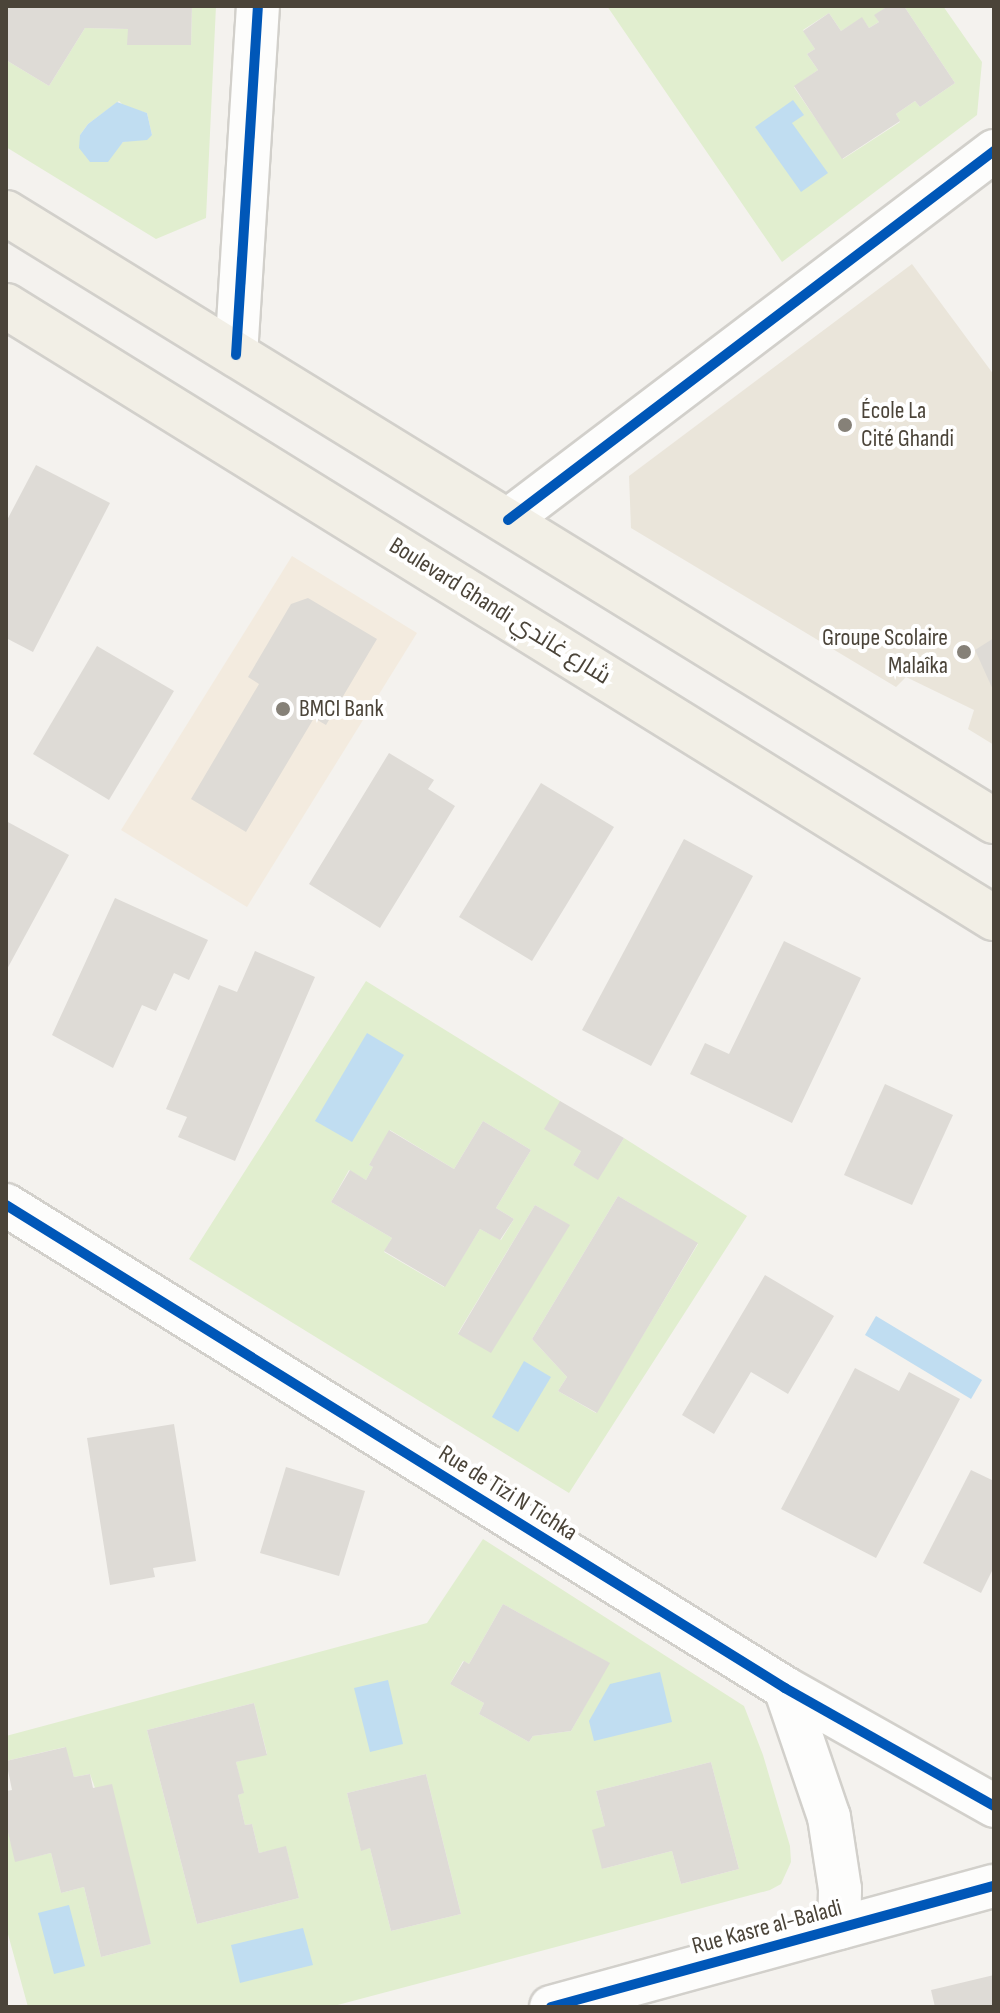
<!DOCTYPE html>
<meta charset="utf-8">
<style>
body{margin:0}
#map{position:relative;width:1000px;height:2013px;overflow:hidden;background:#f4f2ee;font-family:"Sofia Sans Condensed",Cairo,sans-serif}
div>[style]{position:absolute}
.commercial>*{inset:0;background:#f3ebdf}
.education>*{inset:0;background:#eae5da}
.green>*{inset:0;background:#e1eecf}
.water>*{inset:0;background:#c0ddf1}
.building>*{inset:0;background:#dedbd6}
.roads{filter:drop-shadow(2px 0 #d2d0cb) drop-shadow(-2px 0 #d2d0cb) drop-shadow(0 2px #d2d0cb) drop-shadow(0 -2px #d2d0cb)}
.minor>*{height:42px;margin:-21px;padding:0 21px;transform-origin:21px;border-radius:21px;background:#fdfdfc}
.primary>*{height:44px;margin:-22px;padding:0 22px;transform-origin:22px;border-radius:22px;background:#f2efe6}
.cycleway>*{height:10px;margin:-5px;padding:0 5px;transform-origin:5px;border-radius:5px;background:#0057b8}
.dots>*{width:22px;height:22px;translate:-50% -50%;box-sizing:border-box;border:4px solid #fff;border-radius:50%}
span{translate:-50% -50%;white-space:nowrap;text-align:center;line-height:1.15;-webkit-text-stroke:8px #fff;paint-order:stroke}
.poi-label{font-size:24px;color:#4b4439}
.left{translate:0 -50%;text-align:left}
.right{translate:-100% -50%;text-align:right}
.street-label{font-size:24px;color:#4b4439}
.frame{position:absolute;inset:0;border:8px solid #4b4439;pointer-events:none}
</style>
<div id="map">
<div class="commercial">
<div style="clip-path:polygon(292px 556px,417px 633px,247px 907px,121px 830px)"></div>
</div>
<div class="education">
<div style="clip-path:polygon(912px 264px,994px 375px,994px 745px,968px 729px,974px 710px,906px 677px,896px 687px,631px 528px,629px 476px)"></div>
</div>
<div class="green">
<div style="clip-path:polygon(evenodd,192px 6px,216px 6px,206px 218px,156px 239px,6px 147px,6px 60px,49px 86px,85px 28px,128px 29px,128px 45px,191px 45px,192px 6px,119px 101px,125px 107px,147px 113px,152px 135px,123px 142px,114px 152px,80px 135px,88px 124px,119px 101px)"></div>
<div style="clip-path:polygon(607px 6px,888px 6px,875px 15px,879px 22px,869px 28px,862px 18px,841px 31px,829px 13px,803px 30px,815px 49px,807px 54px,818px 70px,794px 87px,843px 159px,900px 122px,896px 114px,915px 101px,920px 107px,955px 83px,904px 6px,943px 6px,982px 62px,977px 115px,782px 262px)"></div>
<div style="clip-path:polygon(evenodd,366px 981px,560px 1101px,581px 1151px,573px 1165px,598px 1179px,624px 1138px,747px 1216px,569px 1493px,189px 1259px,366px 981px,483px 1121px,531px 1150px,496px 1208px,514px 1219px,501px 1240px,480px 1229px,444px 1287px,384px 1252px,392px 1238px,331px 1202px,349px 1170px,366px 1180px,373px 1167px,369px 1165px,390px 1130px,454px 1169px,483px 1121px,366px 981px,618px 1196px,698px 1244px,596px 1413px,558px 1391px,567px 1377px,532px 1339px,618px 1196px,366px 981px,535px 1205px,569px 1225px,459px 1334px,458px 1333px,535px 1205px)"></div>
<div style="clip-path:polygon(evenodd,483px 1539px,744px 1706px,763px 1755px,790px 1846px,791px 1862px,781px 1884px,770px 1890px,330px 2007px,28px 2007px,6px 1927px,6px 1824px,16px 1861px,51px 1853px,61px 1893px,84px 1887px,101px 1957px,151px 1944px,90px 1774px,74px 1777px,65px 1747px,6px 1761px,6px 1736px,427px 1623px,483px 1539px,503px 1604px,609px 1663px,571px 1731px,533px 1736px,529px 1742px,479px 1714px,484px 1703px,450px 1684px,463px 1661px,469px 1664px,503px 1604px,483px 1539px,254px 1703px,267px 1754px,236px 1762px,243px 1793px,238px 1795px,245px 1825px,252px 1824px,259px 1853px,286px 1847px,299px 1898px,197px 1924px,147px 1730px,254px 1703px,483px 1539px,711px 1762px,739px 1869px,681px 1884px,672px 1851px,602px 1869px,605px 1826px,596px 1791px,711px 1762px,483px 1539px,426px 1774px,461px 1914px,391px 1931px,370px 1848px,361px 1850px,347px 1793px,426px 1774px)"></div>
</div>
<div class="water">
<div style="clip-path:polygon(793px 100px,804px 115px,792px 123px,828px 173px,801px 192px,755px 127px)"></div>
<div style="clip-path:polygon(117px 102px,147px 113px,152px 135px,147px 140px,123px 142px,108px 162px,90px 162px,79px 148px,80px 135px,88px 124px)"></div>
<div style="clip-path:polygon(367px 1033px,404px 1055px,352px 1142px,315px 1121px)"></div>
<div style="clip-path:polygon(876px 1316px,982px 1380px,971px 1399px,865px 1335px)"></div>
<div style="clip-path:polygon(524px 1361px,551px 1377px,518px 1432px,492px 1417px)"></div>
<div style="clip-path:polygon(660px 1672px,672px 1722px,594px 1741px,589px 1721px,610px 1684px)"></div>
<div style="clip-path:polygon(388px 1680px,403px 1744px,370px 1752px,354px 1688px)"></div>
<div style="clip-path:polygon(69px 1905px,85px 1966px,54px 1974px,38px 1913px)"></div>
<div style="clip-path:polygon(303px 1928px,313px 1965px,240px 1983px,231px 1945px)"></div>
</div>
<div class="building">
<div style="clip-path:polygon(6px 6px,192px 6px,191px 45px,127px 45px,128px 29px,85px 28px,49px 86px,6px 60px)"></div>
<div style="clip-path:polygon(888px 6px,904px 6px,955px 83px,920px 107px,915px 101px,896px 114px,900px 121px,842px 159px,794px 86px,818px 70px,807px 54px,815px 49px,803px 31px,829px 13px,841px 31px,862px 17px,869px 28px,879px 22px,874px 15px)"></div>
<div style="clip-path:polygon(36px 465px,110px 503px,33px 652px,6px 638px,6px 522px)"></div>
<div style="clip-path:polygon(308px 598px,377px 639px,326px 725px,314px 718px,246px 832px,191px 799px,259px 684px,248px 677px,291px 604px)"></div>
<div style="clip-path:polygon(994px 638px,994px 692px,975px 650px)"></div>
<div style="clip-path:polygon(97px 646px,174px 691px,109px 800px,33px 754px)"></div>
<div style="clip-path:polygon(389px 753px,434px 780px,428px 789px,455px 806px,380px 928px,309px 884px)"></div>
<div style="clip-path:polygon(541px 783px,614px 827px,532px 961px,459px 917px)"></div>
<div style="clip-path:polygon(6px 821px,69px 855px,6px 971px)"></div>
<div style="clip-path:polygon(684px 839px,753px 876px,651px 1066px,582px 1030px)"></div>
<div style="clip-path:polygon(115px 898px,208px 940px,189px 980px,174px 973px,156px 1011px,142px 1005px,113px 1068px,52px 1035px)"></div>
<div style="clip-path:polygon(784px 941px,861px 978px,792px 1123px,690px 1074px,705px 1043px,729px 1054px)"></div>
<div style="clip-path:polygon(255px 951px,315px 977px,235px 1161px,178px 1137px,187px 1117px,166px 1109px,219px 985px,237px 992px)"></div>
<div style="clip-path:polygon(885px 1084px,953px 1115px,912px 1205px,844px 1175px)"></div>
<div style="clip-path:polygon(560px 1101px,624px 1138px,598px 1180px,573px 1165px,581px 1151px,544px 1129px)"></div>
<div style="clip-path:polygon(483px 1121px,531px 1150px,496px 1208px,514px 1219px,500px 1240px,480px 1229px,445px 1287px,384px 1251px,392px 1238px,331px 1202px,350px 1170px,366px 1180px,373px 1167px,369px 1165px,389px 1130px,454px 1169px)"></div>
<div style="clip-path:polygon(618px 1196px,698px 1243px,597px 1413px,558px 1391px,567px 1377px,532px 1339px)"></div>
<div style="clip-path:polygon(535px 1205px,570px 1225px,491px 1353px,458px 1334px)"></div>
<div style="clip-path:polygon(765px 1275px,834px 1316px,788px 1394px,751px 1372px,714px 1434px,682px 1415px)"></div>
<div style="clip-path:polygon(855px 1368px,899px 1391px,909px 1372px,960px 1399px,876px 1558px,781px 1509px)"></div>
<div style="clip-path:polygon(174px 1424px,196px 1561px,153px 1568px,155px 1577px,110px 1585px,87px 1438px)"></div>
<div style="clip-path:polygon(286px 1467px,365px 1491px,339px 1576px,260px 1553px)"></div>
<div style="clip-path:polygon(971px 1470px,994px 1481px,994px 1567px,981px 1593px,923px 1563px)"></div>
<div style="clip-path:polygon(503px 1604px,610px 1663px,571px 1731px,533px 1736px,529px 1742px,479px 1714px,484px 1703px,450px 1684px,464px 1661px,469px 1664px)"></div>
<div style="clip-path:polygon(254px 1703px,267px 1755px,236px 1762px,244px 1793px,238px 1795px,245px 1825px,252px 1824px,259px 1853px,286px 1846px,299px 1898px,197px 1924px,147px 1730px)"></div>
<div style="clip-path:polygon(66px 1747px,74px 1777px,90px 1774px,93px 1788px,112px 1784px,151px 1944px,101px 1957px,84px 1887px,61px 1893px,51px 1853px,15px 1862px,6px 1824px,6px 1791px,12px 1790px,6px 1761px)"></div>
<div style="clip-path:polygon(711px 1762px,739px 1869px,681px 1884px,672px 1851px,602px 1869px,592px 1830px,605px 1826px,596px 1791px)"></div>
<div style="clip-path:polygon(426px 1774px,461px 1914px,391px 1931px,370px 1848px,361px 1851px,347px 1793px)"></div>
<div style="clip-path:polygon(994px 1975px,994px 2007px,935px 2007px,931px 1990px)"></div>
</div>
<div class="roads">
<div class="minor">
<div style="left:236px;top:355px;width:350px;rotate:-86.4deg"></div>
<div style="left:508px;top:520px;width:610px;rotate:-37.21deg"></div>
<div style="left:6px;top:1205px;width:917px;rotate:31.8deg"></div>
<div style="left:785px;top:1688px;width:240px;rotate:29.4deg"></div>
<div style="left:785px;top:1688px;width:136px;rotate:71.2deg"></div>
<div style="left:829px;top:1817px;width:73px;rotate:81.3deg"></div>
<div style="left:840px;top:1889px;width:39px;rotate:91deg"></div>
<div style="left:551px;top:2007px;width:459px;rotate:-15.3deg"></div>
</div>
<div class="primary">
<div style="left:6px;top:213px;width:1160px;rotate:31.61deg"></div>
<div style="left:6px;top:306px;width:1162px;rotate:31.78deg"></div>
</div>
</div>
<div class="cycleway">
<div style="left:236px;top:355px;width:350px;rotate:-86.4deg"></div>
<div style="left:508px;top:520px;width:610px;rotate:-37.21deg"></div>
<div style="left:6px;top:1205px;width:917px;rotate:31.8deg"></div>
<div style="left:785px;top:1688px;width:240px;rotate:29.4deg"></div>
<div style="left:551px;top:2007px;width:459px;rotate:-15.3deg"></div>
</div>
<div class="dots">
<div style="left:845px;top:425px;background:#868178"></div>
<div style="left:964px;top:652px;background:#868178"></div>
<div style="left:283px;top:709px;background:#868178"></div>
</div>
<div class="poi-label">
<span class="left" style="left:861px;top:425px">École La<br>Cité Ghandi</span>
<span class="right" style="left:948px;top:652px">Groupe Scolaire<br>Malaîka</span>
<span class="left" style="left:299px;top:709px">BMCI Bank</span>
</div>
<div class="street-label">
<span style="left:500px;top:611px;rotate:32deg">Boulevard Ghandi شارع غاندي</span>
<span style="left:508px;top:1493px;rotate:32deg">Rue de Tizi N Tichka</span>
<span style="left:767px;top:1927px;rotate:-15deg">Rue Kasre al-Baladi</span>
</div>
<div class="frame"></div>
</div>
